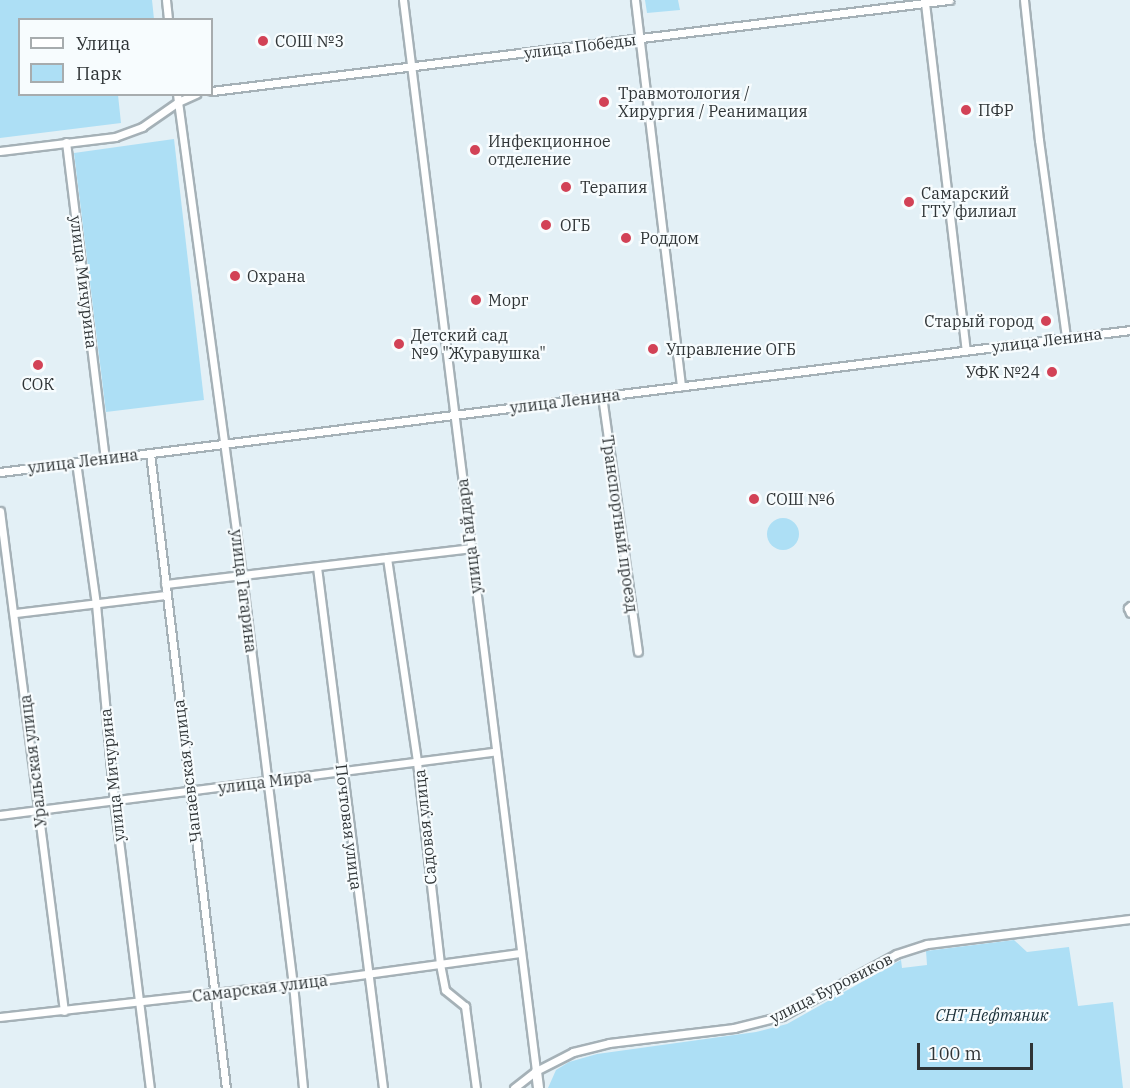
<!DOCTYPE html>
<meta charset="utf-8">
<style>
body{margin:0}
#map{position:relative;width:1130px;height:1088px;overflow:hidden;background:#e3f0f6;font-family:"IBM Plex Serif",serif}
div>[style]{position:absolute}
.green>*{inset:0;background:#addff5}
.round{border-radius:50%}
.roads{filter:drop-shadow(2px 0 #a5b1b7) drop-shadow(-2px 0 #a5b1b7) drop-shadow(0 2px #a5b1b7) drop-shadow(0 -2px #a5b1b7)}
.street>*{height:7px;margin:-3.5px;padding:0 3.5px;transform-origin:3.5px;border-radius:3.5px;background:#fff}
.secondary>*{height:9px;margin:-4.5px;padding:0 4.5px;transform-origin:4.5px;border-radius:4.5px;background:#fff}
.dots>*{width:16px;height:16px;translate:-50% -50%;box-sizing:border-box;border:3px solid #f7fcfe;border-radius:50%}
span{translate:-50% -50%;white-space:nowrap;text-align:center;line-height:1.15;-webkit-text-stroke:4.5px #f7fcfe;paint-order:stroke}
.poi-label{font-size:16px;color:#2f3436}
.left{translate:0 -50%;text-align:left}
.right{translate:-100% -50%;text-align:right}
.street-label{font-size:16px;color:#2f3436}
.park-label{font-size:16px;color:#1b3039;font-style:italic}
.legend{position:absolute;left:18px;top:18px;width:195px;height:78px;box-sizing:border-box;background:#f7fcfe;border:2px solid #a7acae;margin:0;padding:8px 10px;list-style:none;font-size:18px;color:#2f3436}
.legend li{display:flex;align-items:center;gap:12px;height:30px}
.legend b{width:30px;border:2px solid #a7acae}
.scale{position:absolute;left:917px;top:1043px;width:116px;height:27px;box-sizing:border-box;border:3px solid #2f3436;border-top:0;padding-left:8px;font-size:18px;line-height:21px;white-space:nowrap;color:#2f3436;-webkit-text-stroke:4px #f7fcfe;paint-order:stroke}
</style>
<div id="map">
<div class="green">
<div style="clip-path:polygon(0 0,152px 0,154px 19px,20px 20px,20px 94px,118px 95px,121px 123px,0 138px)"></div>
<div style="clip-path:polygon(645px 0,678px 0,680px 10px,647px 13px)"></div>
<div style="clip-path:polygon(174px 139px,204px 400px,106px 412px,74px 153px)"></div>
<div class="round" style="left:767px;top:518px;width:32px;height:32px"></div>
<div style="clip-path:polygon(1014px 940px,1027px 952px,1069px 947px,1078px 1006px,1113px 1002px,1123px 1088px,548px 1088px,556px 1070px,569px 1062px,597px 1054px,756px 1032px,787px 1024px,901px 960px,902px 968px,927px 965px,926px 951px)"></div>
</div>
<div class="roads">
<div class="street">
<div style="left:166px;top:0;width:20px;rotate:84deg"></div>
<div style="left:403px;top:0;width:1079px;rotate:82.92deg"></div>
<div style="left:635px;top:0;width:389px;rotate:83.2deg"></div>
<div style="left:1024px;top:0;width:141px;rotate:83.9deg"></div>
<div style="left:1039px;top:140px;width:200px;rotate:82.2deg"></div>
<div style="left:925px;top:3px;width:349px;rotate:83.3deg"></div>
<div style="left:212px;top:91px;width:743px;rotate:-7.04deg"></div>
<div style="left:177px;top:94px;width:486px;rotate:82.3deg"></div>
<div style="left:242px;top:576px;width:411px;rotate:82.9deg"></div>
<div style="left:293px;top:984px;width:104px;rotate:84.5deg"></div>
<div style="left:66px;top:142px;width:318px;rotate:83deg"></div>
<div style="left:0;top:151px;width:116px;rotate:-6.9deg"></div>
<div style="left:115px;top:137px;width:29px;rotate:-20deg"></div>
<div style="left:142px;top:127px;width:44px;rotate:-34.8deg"></div>
<div style="left:178px;top:102px;width:20px;rotate:-24deg"></div>
<div style="left:602px;top:396px;width:258px;rotate:82deg"></div>
<div style="left:150px;top:453px;width:640px;rotate:83.18deg"></div>
<div style="left:76px;top:462px;width:143px;rotate:82deg"></div>
<div style="left:96px;top:604px;width:197px;rotate:84.8deg"></div>
<div style="left:114px;top:800px;width:290px;rotate:82.9deg"></div>
<div style="left:0;top:472px;width:1139px;rotate:-7.16deg"></div>
<div style="left:0;top:511px;width:504px;rotate:82.71deg"></div>
<div style="left:387px;top:558px;width:206px;rotate:81.6deg"></div>
<div style="left:417px;top:762px;width:203px;rotate:83.5deg"></div>
<div style="left:440px;top:964px;width:26px;rotate:79deg"></div>
<div style="left:445px;top:990px;width:26px;rotate:39deg"></div>
<div style="left:465px;top:1006px;width:83px;rotate:82.4deg"></div>
<div style="left:317px;top:567px;width:525px;rotate:82.78deg"></div>
<div style="left:165px;top:584px;width:308px;rotate:-6.7deg"></div>
<div style="left:1130px;top:606px;width:3px;rotate:135deg"></div>
<div style="left:1128px;top:608px;width:5px;rotate:68deg"></div>
<div style="left:15px;top:613px;width:152px;rotate:-6.8deg"></div>
<div style="left:0;top:815px;width:499px;rotate:-7.3deg"></div>
<div style="left:0;top:1017px;width:295px;rotate:-6.4deg"></div>
<div style="left:293px;top:984px;width:229px;rotate:-7.8deg"></div>
<div style="left:514px;top:1088px;width:28px;rotate:-38deg"></div>
<div style="left:536px;top:1071px;width:42px;rotate:-27.2deg"></div>
<div style="left:573px;top:1052px;width:37px;rotate:-14deg"></div>
<div style="left:609px;top:1043px;width:126px;rotate:-6.8deg"></div>
<div style="left:734px;top:1028px;width:49px;rotate:-14deg"></div>
<div style="left:782px;top:1016px;width:130px;rotate:-28.5deg"></div>
<div style="left:896px;top:954px;width:33px;rotate:-18deg"></div>
<div style="left:927px;top:944px;width:205px;rotate:-7deg"></div>
</div>
<div class="secondary">
<div style="left:536px;top:1071px;width:17px;rotate:83deg"></div>
</div>
</div>
<div class="dots">
<div style="left:263px;top:41px;background:#d24256"></div>
<div style="left:604px;top:102px;background:#d24256"></div>
<div style="left:966px;top:110px;background:#d24256"></div>
<div style="left:475px;top:150px;background:#d24256"></div>
<div style="left:566px;top:187px;background:#d24256"></div>
<div style="left:909px;top:202px;background:#d24256"></div>
<div style="left:546px;top:225px;background:#d24256"></div>
<div style="left:626px;top:238px;background:#d24256"></div>
<div style="left:235px;top:276px;background:#d24256"></div>
<div style="left:476px;top:300px;background:#d24256"></div>
<div style="left:1046px;top:321px;background:#d24256"></div>
<div style="left:399px;top:344px;background:#d24256"></div>
<div style="left:653px;top:349px;background:#d24256"></div>
<div style="left:38px;top:365px;background:#d24256"></div>
<div style="left:1052px;top:372px;background:#d24256"></div>
<div style="left:754px;top:499px;background:#d24256"></div>
</div>
<div class="poi-label">
<span class="left" style="left:275px;top:41px">СОШ №3</span>
<span class="left" style="left:618px;top:102px">Травмотология /<br>Хирургия / Реанимация</span>
<span class="left" style="left:978px;top:110px">ПФР</span>
<span class="left" style="left:488px;top:150px">Инфекционное<br>отделение</span>
<span class="left" style="left:580px;top:187px">Терапия</span>
<span class="left" style="left:921px;top:202px">Самарский<br>ГТУ филиал</span>
<span class="left" style="left:560px;top:225px">ОГБ</span>
<span class="left" style="left:640px;top:238px">Роддом</span>
<span class="left" style="left:247px;top:276px">Охрана</span>
<span class="left" style="left:488px;top:300px">Морг</span>
<span class="right" style="left:1034px;top:321px">Старый город</span>
<span class="left" style="left:411px;top:344px">Детский сад<br>№9 "Журавушка"</span>
<span class="left" style="left:666px;top:349px">Управление ОГБ</span>
<span class="right" style="left:1040px;top:372px">УФК №24</span>
<span style="left:38px;top:384px">СОК</span>
<span class="left" style="left:766px;top:499px">СОШ №6</span>
</div>
<div class="street-label">
<span style="left:580px;top:46px;rotate:-7deg">улица Победы</span>
<span style="left:84px;top:282px;rotate:83deg">улица Мичурина</span>
<span style="left:1047px;top:340px;rotate:-7deg">улица Ленина</span>
<span style="left:565px;top:401px;rotate:-7deg">улица Ленина</span>
<span style="left:83px;top:461px;rotate:-7deg">улица Ленина</span>
<span style="left:620px;top:524px;rotate:82deg">Транспортный проезд</span>
<span style="left:469px;top:536px;rotate:-97deg">улица Гайдара</span>
<span style="left:244px;top:591px;rotate:83deg">улица Гагарина</span>
<span style="left:33px;top:761px;rotate:-97deg">Уральская улица</span>
<span style="left:187px;top:771px;rotate:-97deg">Чапаевская улица</span>
<span style="left:112px;top:775px;rotate:-96deg">улица Мичурина</span>
<span style="left:265px;top:782px;rotate:-7deg">улица Мира</span>
<span style="left:349px;top:827px;rotate:83deg">Почтовая улица</span>
<span style="left:425px;top:827px;rotate:-96deg">Садовая улица</span>
<span style="left:260px;top:988px;rotate:-7deg">Самарская улица</span>
<span style="left:831px;top:988px;rotate:-27deg">улица Буровиков</span>
</div>
<div class="park-label">
<span style="left:992px;top:1015px">СНТ Нефтяник</span>
</div>
<ul class="legend">
<li><b style="height:8px;background:#fff"></b>Улица</li>
<li><b style="height:16px;background:#addff5"></b>Парк</li>
</ul>
<div class="scale">100 m</div>
</div>
